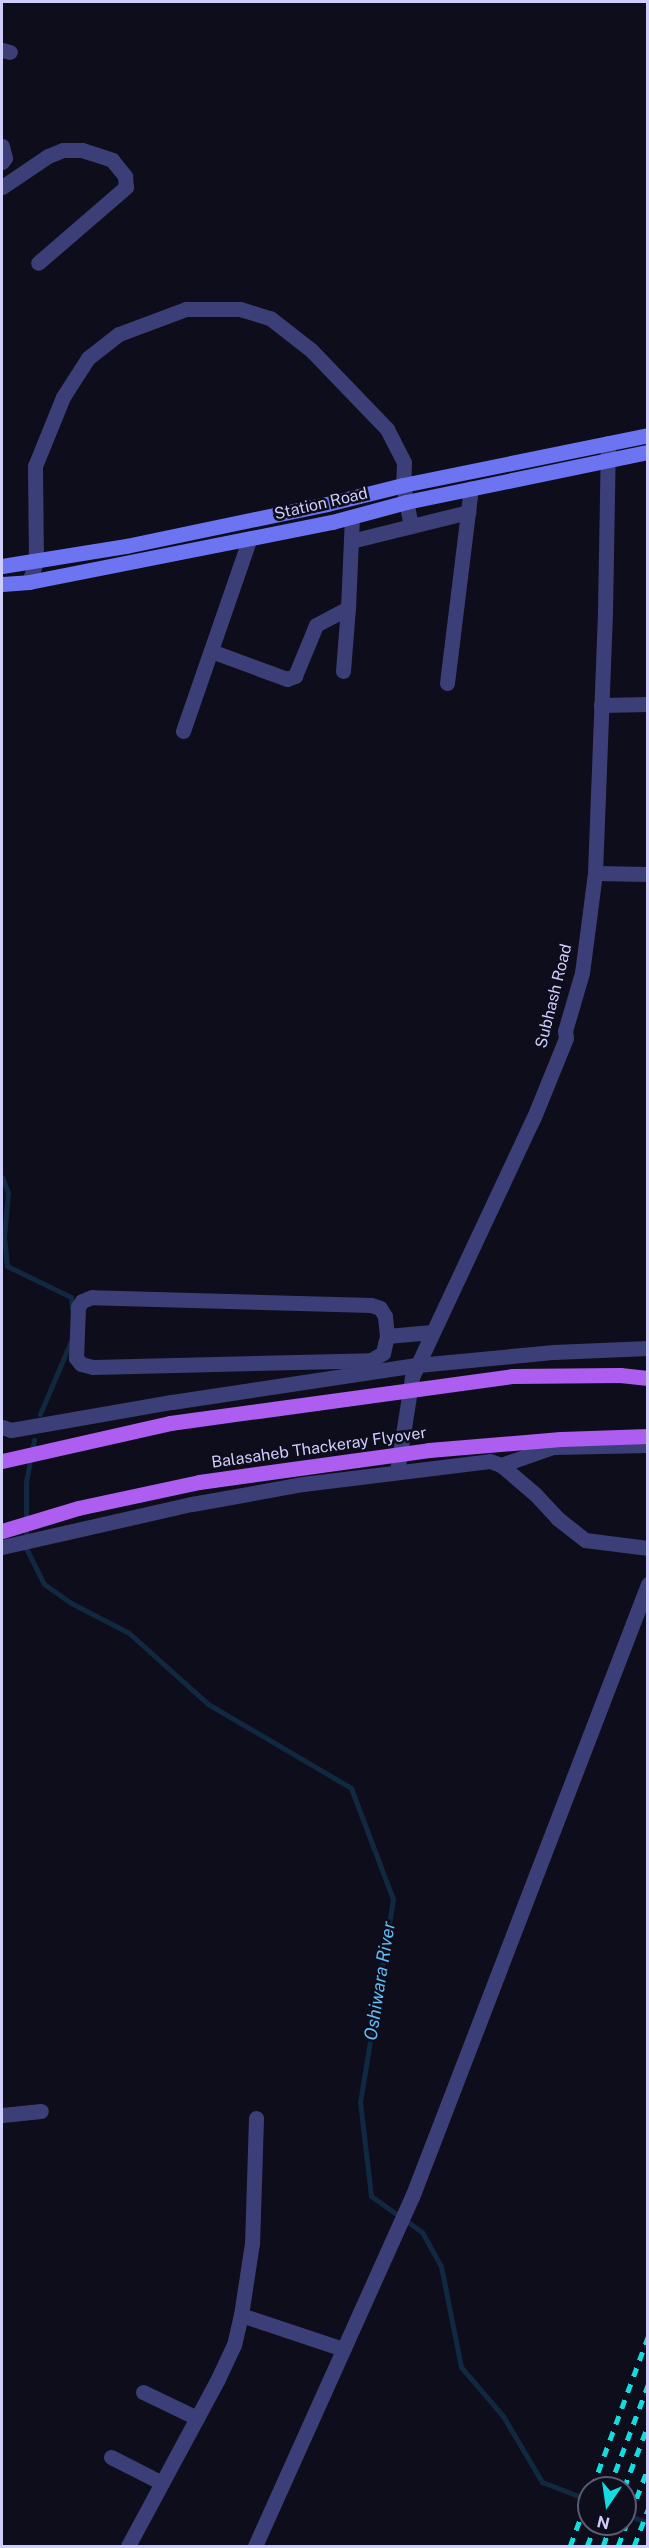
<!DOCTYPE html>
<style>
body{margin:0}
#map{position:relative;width:649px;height:2548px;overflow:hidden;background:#0e0d1c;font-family:"Public Sans",sans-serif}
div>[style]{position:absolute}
.stream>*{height:5px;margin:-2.5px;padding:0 2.5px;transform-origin:2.5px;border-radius:2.5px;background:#112841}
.street>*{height:15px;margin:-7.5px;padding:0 7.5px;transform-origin:7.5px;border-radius:7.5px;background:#3c3f77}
.secondary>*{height:15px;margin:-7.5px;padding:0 7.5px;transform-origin:7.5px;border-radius:7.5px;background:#6c74f2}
.primary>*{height:15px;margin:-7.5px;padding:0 7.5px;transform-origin:7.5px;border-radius:7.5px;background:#ae5df1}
.rail>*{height:4.5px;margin-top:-2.25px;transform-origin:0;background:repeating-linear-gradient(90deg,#13dce0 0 9px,transparent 0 17px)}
span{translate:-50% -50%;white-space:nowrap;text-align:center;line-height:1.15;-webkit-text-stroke:5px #0e0d1c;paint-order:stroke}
.street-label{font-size:16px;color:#cecdfb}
.water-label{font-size:18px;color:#64bcf2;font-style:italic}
.frame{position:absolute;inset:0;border:3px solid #cecdfb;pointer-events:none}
.north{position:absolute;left:577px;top:2476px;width:60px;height:60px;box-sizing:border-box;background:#0e0d1c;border:2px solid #5b5a75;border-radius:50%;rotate:193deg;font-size:16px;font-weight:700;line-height:24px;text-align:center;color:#cecdfb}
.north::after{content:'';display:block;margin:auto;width:21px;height:27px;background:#13dce0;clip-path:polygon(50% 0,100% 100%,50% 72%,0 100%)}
</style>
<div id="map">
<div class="stream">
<div style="left:2px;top:1177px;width:17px;rotate:69deg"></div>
<div style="left:8px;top:1193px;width:44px;rotate:95.2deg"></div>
<div style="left:4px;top:1237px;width:29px;rotate:84deg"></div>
<div style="left:7px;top:1266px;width:71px;rotate:25.8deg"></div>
<div style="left:71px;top:1297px;width:11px;rotate:85deg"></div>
<div style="left:40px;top:1414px;width:79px;rotate:-67deg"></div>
<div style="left:26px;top:1533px;width:51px;rotate:-90deg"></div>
<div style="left:26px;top:1482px;width:43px;rotate:-79.2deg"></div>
<div style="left:26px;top:1548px;width:40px;rotate:63.4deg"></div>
<div style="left:44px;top:1584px;width:33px;rotate:35deg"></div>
<div style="left:71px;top:1603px;width:65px;rotate:27.3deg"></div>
<div style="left:129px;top:1633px;width:106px;rotate:41.9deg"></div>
<div style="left:208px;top:1704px;width:166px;rotate:30.4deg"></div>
<div style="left:351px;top:1788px;width:119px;rotate:69.3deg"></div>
<div style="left:393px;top:1899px;width:206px;rotate:99.2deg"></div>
<div style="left:360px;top:2102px;width:95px;rotate:83.3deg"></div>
<div style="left:371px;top:2196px;width:62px;rotate:35.2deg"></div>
<div style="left:422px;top:2232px;width:39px;rotate:61deg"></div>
<div style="left:441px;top:2266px;width:103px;rotate:78.8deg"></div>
<div style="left:461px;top:2367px;width:65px;rotate:49.4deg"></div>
<div style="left:503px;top:2416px;width:77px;rotate:59.4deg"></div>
<div style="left:542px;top:2482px;width:50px;rotate:21deg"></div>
<div style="left:625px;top:2514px;width:25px;rotate:21deg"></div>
</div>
<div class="street">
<div style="left:2px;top:50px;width:8px;rotate:14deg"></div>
<div style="left:2px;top:146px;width:12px;rotate:76deg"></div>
<div style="left:5px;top:158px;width:5px;rotate:127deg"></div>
<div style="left:2px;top:187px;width:55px;rotate:-34deg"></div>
<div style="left:48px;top:156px;width:16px;rotate:-22deg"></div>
<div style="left:63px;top:150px;width:19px"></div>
<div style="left:82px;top:150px;width:32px;rotate:18deg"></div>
<div style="left:112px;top:160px;width:21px;rotate:51deg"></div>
<div style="left:125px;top:176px;width:11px;rotate:85deg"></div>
<div style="left:126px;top:187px;width:116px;rotate:139.2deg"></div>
<div style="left:351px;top:541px;width:121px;rotate:-13.9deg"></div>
<div style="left:29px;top:582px;width:21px;rotate:-71deg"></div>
<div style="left:36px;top:562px;width:96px;rotate:-90.6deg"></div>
<div style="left:35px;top:466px;width:74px;rotate:-67.9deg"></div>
<div style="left:63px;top:397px;width:46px;rotate:-57.3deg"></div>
<div style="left:88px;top:358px;width:39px;rotate:-38deg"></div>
<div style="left:119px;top:334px;width:72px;rotate:-20.5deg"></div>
<div style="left:186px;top:309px;width:54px"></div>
<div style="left:240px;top:309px;width:31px;rotate:17deg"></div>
<div style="left:270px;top:318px;width:52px;rotate:38deg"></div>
<div style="left:311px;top:350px;width:110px;rotate:46.1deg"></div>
<div style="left:387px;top:429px;width:37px;rotate:63deg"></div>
<div style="left:404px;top:462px;width:23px;rotate:92deg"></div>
<div style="left:403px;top:485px;width:42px;rotate:79deg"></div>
<div style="left:211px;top:651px;width:81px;rotate:20.2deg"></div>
<div style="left:287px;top:679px;width:9px;rotate:-21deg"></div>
<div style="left:295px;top:676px;width:55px;rotate:-67.6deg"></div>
<div style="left:316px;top:625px;width:36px;rotate:-28deg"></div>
<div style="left:348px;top:608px;width:91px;rotate:-87.5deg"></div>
<div style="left:343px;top:671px;width:63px;rotate:-85.5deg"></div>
<div style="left:447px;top:683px;width:196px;rotate:-83deg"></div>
<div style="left:601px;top:705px;width:47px;rotate:-1.2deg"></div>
<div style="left:183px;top:731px;width:204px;rotate:-70.9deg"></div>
<div style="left:595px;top:873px;width:53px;rotate:1.1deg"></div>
<div style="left:387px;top:1336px;width:20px;rotate:-96deg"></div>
<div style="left:385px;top:1316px;width:9px;rotate:-122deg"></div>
<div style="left:380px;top:1308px;width:9px;rotate:-162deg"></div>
<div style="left:371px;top:1305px;width:279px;rotate:-178.4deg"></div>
<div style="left:92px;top:1297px;width:11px;rotate:158deg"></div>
<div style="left:82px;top:1301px;width:7px;rotate:124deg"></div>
<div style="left:78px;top:1307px;width:51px;rotate:92.2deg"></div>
<div style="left:76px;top:1358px;width:8px;rotate:50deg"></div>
<div style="left:81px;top:1364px;width:12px;rotate:14deg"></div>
<div style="left:93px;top:1367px;width:278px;rotate:-1.4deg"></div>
<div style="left:371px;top:1360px;width:14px;rotate:-30deg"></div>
<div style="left:383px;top:1353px;width:17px;rotate:-77deg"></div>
<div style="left:387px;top:1336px;width:45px;rotate:-5.1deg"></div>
<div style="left:2px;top:1427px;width:9px;rotate:18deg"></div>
<div style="left:11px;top:1430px;width:163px;rotate:-9.9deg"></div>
<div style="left:172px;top:1402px;width:249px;rotate:-8.6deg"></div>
<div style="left:418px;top:1365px;width:137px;rotate:-5.5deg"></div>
<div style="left:554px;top:1352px;width:94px;rotate:-2.4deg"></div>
<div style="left:501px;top:1465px;width:55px;rotate:-19.1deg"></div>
<div style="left:553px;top:1447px;width:95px;rotate:-1.2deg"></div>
<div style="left:397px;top:1472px;width:96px;rotate:-81deg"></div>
<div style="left:412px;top:1377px;width:287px;rotate:-64.9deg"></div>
<div style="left:534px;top:1117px;width:85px;rotate:-67.9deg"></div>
<div style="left:566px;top:1038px;width:7px;rotate:-98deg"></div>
<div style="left:565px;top:1031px;width:60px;rotate:-73.7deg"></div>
<div style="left:582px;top:973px;width:101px;rotate:-82.6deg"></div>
<div style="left:595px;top:873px;width:262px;rotate:-87.8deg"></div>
<div style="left:605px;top:611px;width:168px;rotate:-89deg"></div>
<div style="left:2px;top:1547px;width:195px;rotate:-12.8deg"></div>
<div style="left:192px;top:1504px;width:113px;rotate:-10.2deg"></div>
<div style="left:303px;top:1484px;width:188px;rotate:-7deg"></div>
<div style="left:490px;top:1461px;width:12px;rotate:20deg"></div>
<div style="left:501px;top:1465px;width:45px;rotate:40.5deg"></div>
<div style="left:535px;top:1494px;width:33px;rotate:47deg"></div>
<div style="left:557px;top:1518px;width:36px;rotate:38deg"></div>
<div style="left:585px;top:1540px;width:64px;rotate:7.2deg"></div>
<div style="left:2px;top:2115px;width:39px;rotate:-6deg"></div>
<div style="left:256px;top:2118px;width:125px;rotate:91.8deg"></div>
<div style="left:252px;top:2243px;width:73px;rotate:98.7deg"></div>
<div style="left:241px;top:2315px;width:108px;rotate:18.4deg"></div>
<div style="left:143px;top:2392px;width:60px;rotate:25.7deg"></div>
<div style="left:111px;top:2457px;width:57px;rotate:27deg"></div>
<div style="left:128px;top:2546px;width:187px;rotate:-61.7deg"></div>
<div style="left:217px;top:2381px;width:40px;rotate:-65deg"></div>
<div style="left:234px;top:2345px;width:31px;rotate:-77deg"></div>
<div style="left:255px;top:2546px;width:383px;rotate:-65.8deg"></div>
<div style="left:412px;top:2197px;width:657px;rotate:-68.94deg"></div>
</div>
<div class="secondary">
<div style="left:2px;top:566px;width:126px;rotate:-9.2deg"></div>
<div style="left:126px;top:546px;width:205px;rotate:-11.8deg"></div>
<div style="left:327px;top:504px;width:78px;rotate:-14deg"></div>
<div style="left:403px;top:485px;width:250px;rotate:-11.5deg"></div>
<div style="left:2px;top:584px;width:27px;rotate:-4deg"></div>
<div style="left:29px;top:582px;width:309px;rotate:-11.2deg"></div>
<div style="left:332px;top:522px;width:77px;rotate:-15.1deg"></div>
<div style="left:406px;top:502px;width:247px;rotate:-11.7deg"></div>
</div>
<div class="primary">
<div style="left:2px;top:1461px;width:172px;rotate:-12.7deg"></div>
<div style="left:170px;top:1423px;width:345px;rotate:-7.8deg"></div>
<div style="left:512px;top:1376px;width:108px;rotate:-0.5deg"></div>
<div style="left:620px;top:1375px;width:28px;rotate:6deg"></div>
<div style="left:2px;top:1531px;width:79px;rotate:-16.8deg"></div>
<div style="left:78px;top:1508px;width:124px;rotate:-12.1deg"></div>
<div style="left:199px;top:1482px;width:232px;rotate:-7.9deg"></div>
<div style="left:429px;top:1450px;width:132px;rotate:-4.8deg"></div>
<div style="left:561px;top:1439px;width:87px;rotate:-2deg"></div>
</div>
<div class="rail">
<div style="left:592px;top:2488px;width:161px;rotate:-69.7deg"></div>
<div style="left:609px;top:2488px;width:110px;rotate:-69.3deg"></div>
<div style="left:624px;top:2488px;width:67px;rotate:-69.1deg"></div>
<div style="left:570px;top:2546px;width:54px;rotate:-69.6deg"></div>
<div style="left:587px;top:2546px;width:24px;rotate:-68deg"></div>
<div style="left:603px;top:2546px;width:23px;rotate:-70deg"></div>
<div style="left:618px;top:2546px;width:84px;rotate:-69deg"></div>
<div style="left:634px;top:2546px;width:40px;rotate:-69deg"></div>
</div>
<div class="street-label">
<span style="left:321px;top:504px;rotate:-13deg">Station Road</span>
<span style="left:554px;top:996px;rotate:-76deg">Subhash Road</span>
<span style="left:319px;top:1448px;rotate:-8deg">Balasaheb Thackeray Flyover</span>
</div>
<div class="water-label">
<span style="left:380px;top:1981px;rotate:-81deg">Oshiwara River</span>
</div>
<div class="frame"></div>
<div class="north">N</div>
</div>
